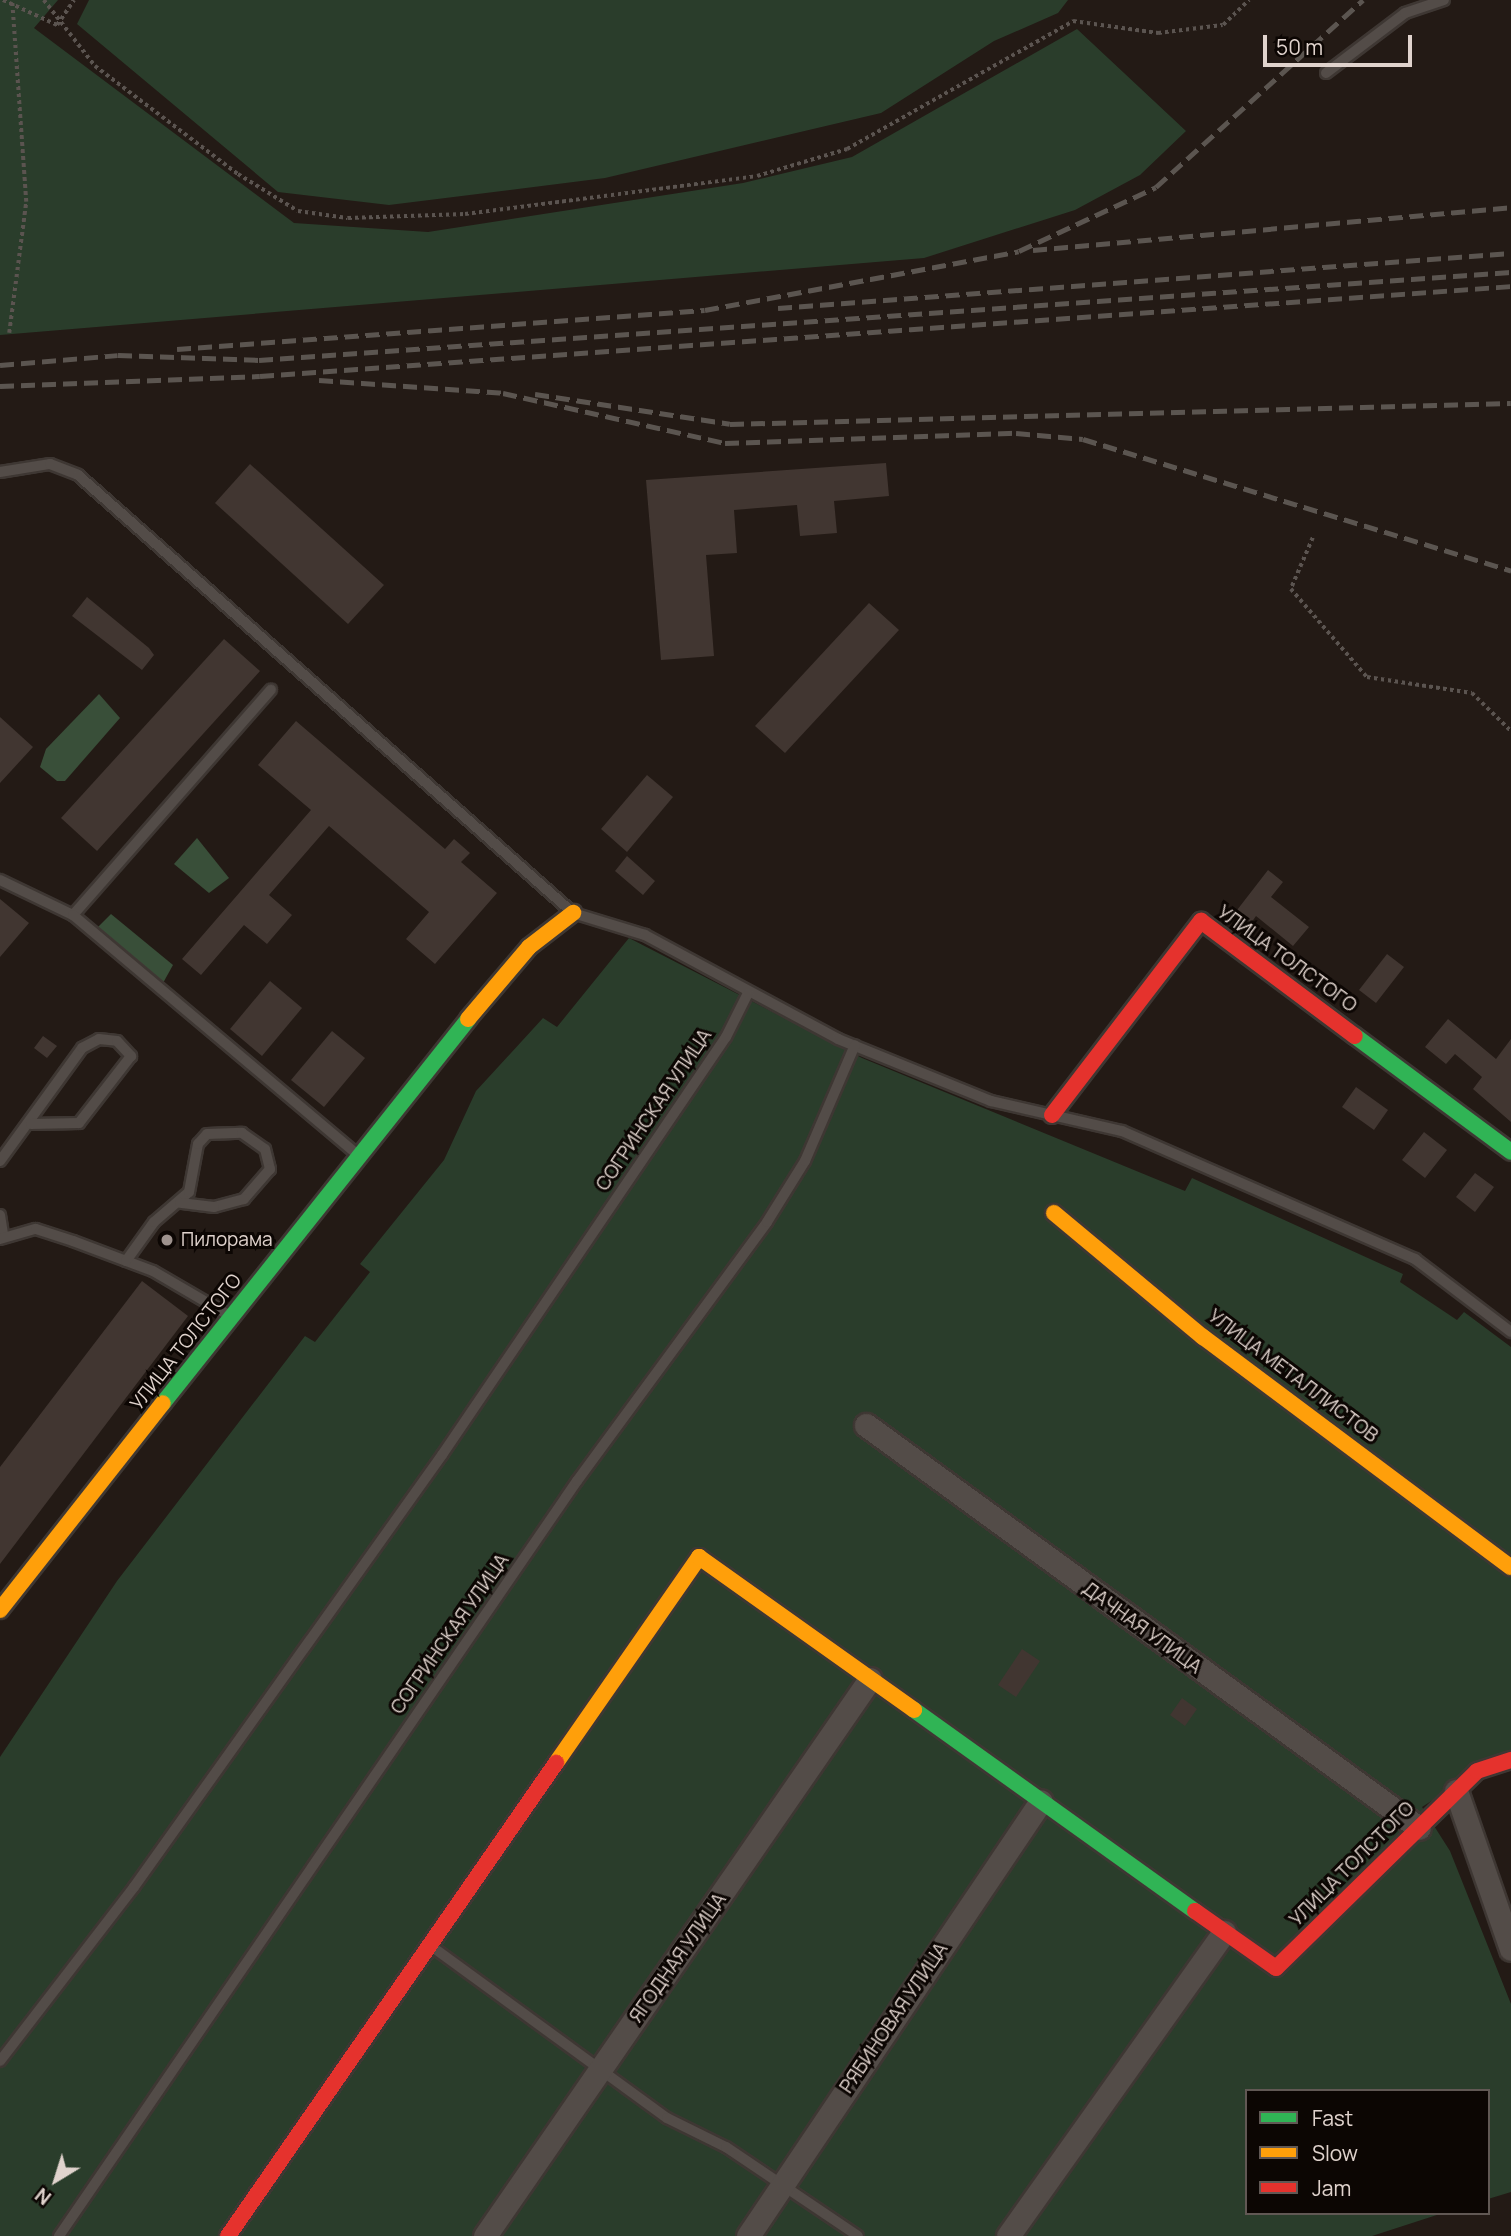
<!DOCTYPE html>
<meta charset="utf-8">
<style>
body{margin:0}
#map{position:relative;width:1511px;height:2236px;overflow:hidden;background:#231a15;font-family:Manrope,sans-serif}
div>[style]{position:absolute}
.green>*{inset:0;background:#2a3d2b}
.forest>*{inset:0;background:#394f39}
.building>*{inset:0;background:#413631}
.path>*{height:3.5px;margin-top:-1.75px;transform-origin:0;background:repeating-linear-gradient(90deg,#5b5450 0 3.5px,transparent 0 7px)}
.roads{filter:drop-shadow(2px 0 #3e3733) drop-shadow(-2px 0 #3e3733) drop-shadow(0 2px #3e3733) drop-shadow(0 -2px #3e3733)}
.lane>*{height:10px;margin:-5px;padding:0 5px;transform-origin:5px;border-radius:5px;background:#534c48}
.street>*{height:23px;margin:-11.5px;padding:0 11.5px;transform-origin:11.5px;border-radius:11.5px;background:#534c48}
.fast>*{height:16px;margin:-8px;padding:0 8px;transform-origin:8px;border-radius:8px;background:#30b455}
.slow>*{height:16px;margin:-8px;padding:0 8px;transform-origin:8px;border-radius:8px;background:#ff9f0a}
.jam>*{height:16px;margin:-8px;padding:0 8px;transform-origin:8px;border-radius:8px;background:#e5322d}
.rail>*{height:5px;margin-top:-2.5px;transform-origin:0;background:repeating-linear-gradient(90deg,#5b5550 0 14px,transparent 0 21px)}
.dots>*{width:19px;height:19px;translate:-50% -50%;box-sizing:border-box;border:4px solid #0c0603;border-radius:50%}
span{translate:-50% -50%;white-space:nowrap;text-align:center;line-height:1.15;-webkit-text-stroke:6px #0c0603;paint-order:stroke}
.street-label{font-size:19px;color:#e0d3cd}
.poi-label{font-size:19px;color:#e0d3cd}
.left{translate:0 -50%;text-align:left}
.legend{position:absolute;left:1245px;top:2089px;width:245px;height:126px;box-sizing:border-box;background:#0c0603;border:2px solid #615854;margin:0;padding:9px 12px;list-style:none;font-size:21px;color:#e0d3cd}
.legend li{display:flex;align-items:center;gap:14px;height:35px}
.legend b{width:35px;border:2px solid #615854}
.north{position:absolute;left:21px;top:2145px;width:70px;height:70px;-webkit-text-stroke:5px #0c0603;paint-order:stroke;rotate:218deg;font-size:19px;font-weight:700;line-height:28px;text-align:center;color:#e0d3cd}
.north::after{content:'';display:block;margin:auto;width:24px;height:32px;background:#e0d3cd;clip-path:polygon(50% 0,100% 100%,50% 72%,0 100%)}
.scale{position:absolute;left:1263px;top:35px;width:149px;height:32px;box-sizing:border-box;border:4px solid #e0d3cd;border-top:0;padding-left:9px;font-size:21px;line-height:24px;white-space:nowrap;color:#e0d3cd;-webkit-text-stroke:5px #0c0603;paint-order:stroke}
</style>
<div id="map">
<div class="green">
<div style="clip-path:polygon(0 0,58px 0,34px 28px,294px 223px,428px 232px,743px 183px,852px 157px,1077px 29px,1186px 131px,1140px 175px,1075px 210px,924px 258px,0 335px)"></div>
<div style="clip-path:polygon(89px 0,1068px 0,1058px 13px,994px 41px,881px 113px,605px 178px,389px 205px,278px 192px,77px 24px)"></div>
<div style="clip-path:polygon(629px 938px,862px 1058px,1185px 1191px,1192px 1178px,1403px 1274px,1400px 1282px,1457px 1320px,1464px 1312px,1511px 1347px,1511px 1750px,1422px 1807px,1450px 1851px,1511px 2004px,1511px 2192px,1488px 2199px,1488px 2091px,1247px 2091px,1247px 2213px,1443px 2213px,1372px 2236px,0 2236px,0 1757px,117px 1581px,305px 1336px,315px 1342px,370px 1272px,360px 1264px,444px 1160px,476px 1091px,543px 1018px,557px 1027px)"></div>
</div>
<div class="forest">
<div style="clip-path:polygon(99px 694px,120px 718px,65px 781px,57px 781px,40px 767px,46px 749px)"></div>
<div style="clip-path:polygon(197px 838px,229px 878px,209px 893px,174px 864px)"></div>
<div style="clip-path:polygon(111px 914px,173px 965px,163px 983px,98px 927px)"></div>
</div>
<div class="building">
<div style="clip-path:polygon(886px 463px,889px 496px,834px 501px,837px 533px,800px 536px,797px 505px,734px 510px,737px 553px,706px 555px,714px 656px,661px 660px,646px 480px)"></div>
<div style="clip-path:polygon(250px 464px,384px 585px,348px 624px,215px 503px)"></div>
<div style="clip-path:polygon(87px 597px,149px 648px,154px 655px,142px 670px,72px 616px)"></div>
<div style="clip-path:polygon(869px 603px,899px 630px,785px 753px,755px 726px)"></div>
<div style="clip-path:polygon(224px 639px,260px 671px,97px 851px,61px 818px)"></div>
<div style="clip-path:polygon(0 717px,33px 747px,0 783px)"></div>
<div style="clip-path:polygon(296px 721px,445px 849px,454px 839px,470px 853px,461px 862px,497px 893px,435px 964px,406px 939px,429px 912px,329px 826px,269px 895px,292px 915px,267px 944px,244px 925px,201px 975px,182px 959px,311px 810px,258px 765px)"></div>
<div style="clip-path:polygon(647px 775px,673px 797px,627px 852px,601px 829px)"></div>
<div style="clip-path:polygon(627px 856px,655px 881px,643px 895px,615px 871px)"></div>
<div style="clip-path:polygon(1268px 870px,1283px 882px,1271px 897px,1309px 927px,1293px 946px,1256px 916px,1249px 926px,1234px 914px)"></div>
<div style="clip-path:polygon(0 899px,29px 923px,0 957px)"></div>
<div style="clip-path:polygon(1387px 954px,1404px 967px,1376px 1003px,1359px 990px)"></div>
<div style="clip-path:polygon(270px 981px,302px 1008px,262px 1056px,230px 1029px)"></div>
<div style="clip-path:polygon(1448px 1019px,1496px 1059px,1511px 1039px,1511px 1122px,1473px 1089px,1482px 1077px,1455px 1054px,1446px 1064px,1425px 1047px)"></div>
<div style="clip-path:polygon(332px 1031px,365px 1058px,324px 1107px,291px 1080px)"></div>
<div style="clip-path:polygon(43px 1036px,57px 1046px,47px 1058px,34px 1048px)"></div>
<div style="clip-path:polygon(1356px 1087px,1388px 1110px,1374px 1130px,1342px 1107px)"></div>
<div style="clip-path:polygon(1424px 1132px,1447px 1150px,1425px 1178px,1402px 1160px)"></div>
<div style="clip-path:polygon(1475px 1173px,1494px 1187px,1475px 1212px,1456px 1197px)"></div>
<div style="clip-path:polygon(142px 1281px,188px 1316px,0 1564px,0 1467px)"></div>
<div style="clip-path:polygon(1022px 1649px,1040px 1661px,1016px 1697px,998px 1685px)"></div>
<div style="clip-path:polygon(1182px 1698px,1197px 1709px,1185px 1726px,1170px 1715px)"></div>
</div>
<div class="path">
<div style="left:3px;top:0;width:60px;rotate:24.8deg"></div>
<div style="left:57px;top:25px;width:30px;rotate:-56deg"></div>
<div style="left:44px;top:0;width:83px;rotate:52.3deg"></div>
<div style="left:95px;top:66px;width:179px;rotate:37.1deg"></div>
<div style="left:238px;top:174px;width:70px;rotate:31.7deg"></div>
<div style="left:298px;top:211px;width:50px;rotate:8deg"></div>
<div style="left:348px;top:218px;width:117px;rotate:-2deg"></div>
<div style="left:465px;top:214px;width:294px;rotate:-7.4deg"></div>
<div style="left:757px;top:176px;width:94px;rotate:-16.7deg"></div>
<div style="left:847px;top:149px;width:260px;rotate:-29.5deg"></div>
<div style="left:1073px;top:21px;width:86px;rotate:8deg"></div>
<div style="left:1158px;top:33px;width:65px;rotate:-7deg"></div>
<div style="left:1223px;top:25px;width:36px;rotate:-44deg"></div>
<div style="left:9px;top:333px;width:132px;rotate:-82.6deg"></div>
<div style="left:26px;top:202px;width:202px;rotate:-94deg"></div>
<div style="left:1313px;top:538px;width:56px;rotate:113.3deg"></div>
<div style="left:1291px;top:589px;width:116px;rotate:49.2deg"></div>
<div style="left:1367px;top:677px;width:106px;rotate:8.7deg"></div>
<div style="left:1472px;top:693px;width:54px;rotate:44.3deg"></div>
</div>
<div class="roads">
<div class="lane">
<div style="left:1326px;top:73px;width:99px;rotate:-37.2deg"></div>
<div style="left:1405px;top:13px;width:41px;rotate:-18.4deg"></div>
<div style="left:0;top:472px;width:51px;rotate:-9.1deg"></div>
<div style="left:50px;top:464px;width:30px;rotate:21deg"></div>
<div style="left:78px;top:475px;width:661px;rotate:41.5deg"></div>
<div style="left:573px;top:913px;width:75px;rotate:17deg"></div>
<div style="left:645px;top:935px;width:219px;rotate:28.3deg"></div>
<div style="left:838px;top:1039px;width:165px;rotate:22.1deg"></div>
<div style="left:991px;top:1101px;width:134px;rotate:12.9deg"></div>
<div style="left:1122px;top:1131px;width:320px;rotate:23.6deg"></div>
<div style="left:1415px;top:1259px;width:121px;rotate:37.2deg"></div>
<div style="left:0;top:880px;width:81px;rotate:25.6deg"></div>
<div style="left:73px;top:915px;width:300px;rotate:-48.7deg"></div>
<div style="left:73px;top:915px;width:371px;rotate:40.1deg"></div>
<div style="left:0;top:1161px;width:140px;rotate:-54deg"></div>
<div style="left:82px;top:1048px;width:19px;rotate:-28deg"></div>
<div style="left:99px;top:1039px;width:18px;rotate:6deg"></div>
<div style="left:117px;top:1041px;width:21px;rotate:47deg"></div>
<div style="left:131px;top:1056px;width:85px;rotate:127.8deg"></div>
<div style="left:79px;top:1123px;width:48px;rotate:178.8deg"></div>
<div style="left:0;top:1215px;width:20px;rotate:81deg"></div>
<div style="left:0;top:1239px;width:37px;rotate:-16deg"></div>
<div style="left:36px;top:1229px;width:39px;rotate:18deg"></div>
<div style="left:73px;top:1241px;width:85px;rotate:20.6deg"></div>
<div style="left:153px;top:1271px;width:89px;rotate:30.3deg"></div>
<div style="left:126px;top:1261px;width:48px;rotate:-54.3deg"></div>
<div style="left:154px;top:1222px;width:46px;rotate:-40.6deg"></div>
<div style="left:189px;top:1192px;width:49px;rotate:-79.4deg"></div>
<div style="left:198px;top:1144px;width:13px;rotate:-48deg"></div>
<div style="left:207px;top:1134px;width:35px;rotate:-2deg"></div>
<div style="left:242px;top:1133px;width:28px;rotate:35deg"></div>
<div style="left:265px;top:1149px;width:21px;rotate:76deg"></div>
<div style="left:270px;top:1169px;width:40px;rotate:131deg"></div>
<div style="left:244px;top:1199px;width:31px;rotate:165deg"></div>
<div style="left:214px;top:1207px;width:34px;rotate:-173deg"></div>
<div style="left:431px;top:1946px;width:292px;rotate:36.1deg"></div>
<div style="left:667px;top:2118px;width:66px;rotate:26.2deg"></div>
<div style="left:726px;top:2147px;width:159px;rotate:34deg"></div>
<div style="left:0;top:2061px;width:220px;rotate:-52.4deg"></div>
<div style="left:134px;top:1887px;width:531px;rotate:-54.51deg"></div>
<div style="left:442px;top:1455px;width:505px;rotate:-55.81deg"></div>
<div style="left:726px;top:1037px;width:47px;rotate:-63.4deg"></div>
<div style="left:59px;top:2236px;width:916px;rotate:-55.55deg"></div>
<div style="left:577px;top:1481px;width:321px;rotate:-53.7deg"></div>
<div style="left:767px;top:1222px;width:72px;rotate:-58.1deg"></div>
<div style="left:805px;top:1161px;width:126px;rotate:-66.7deg"></div>
</div>
<div class="street">
<div style="left:866px;top:1425px;width:684px;rotate:36.08deg"></div>
<div style="left:1456px;top:1791px;width:167px;rotate:70.8deg"></div>
<div style="left:485px;top:2236px;width:677px;rotate:-55.35deg"></div>
<div style="left:748px;top:2236px;width:524px;rotate:-56.04deg"></div>
<div style="left:1008px;top:2236px;width:373px;rotate:-54.6deg"></div>
</div>
<div class="fast">
<div style="left:1355px;top:1036px;width:194px;rotate:36.6deg"></div>
<div style="left:163px;top:1403px;width:490px;rotate:-51.5deg"></div>
<div style="left:914px;top:1710px;width:345px;rotate:35.6deg"></div>
</div>
<div class="slow">
<div style="left:468px;top:1019px;width:94px;rotate:-49.7deg"></div>
<div style="left:529px;top:947px;width:56px;rotate:-37.7deg"></div>
<div style="left:1054px;top:1213px;width:194px;rotate:39.8deg"></div>
<div style="left:1203px;top:1337px;width:384px;rotate:36.8deg"></div>
<div style="left:0;top:1610px;width:263px;rotate:-51.8deg"></div>
<div style="left:556px;top:1763px;width:251px;rotate:-55.2deg"></div>
<div style="left:699px;top:1557px;width:264px;rotate:35.4deg"></div>
</div>
<div class="jam">
<div style="left:1052px;top:1115px;width:245px;rotate:-52.5deg"></div>
<div style="left:1201px;top:921px;width:192px;rotate:36.8deg"></div>
<div style="left:1195px;top:1911px;width:99px;rotate:35.1deg"></div>
<div style="left:1276px;top:1968px;width:281px;rotate:-44.4deg"></div>
<div style="left:1477px;top:1771px;width:36px;rotate:-18deg"></div>
<div style="left:228px;top:2236px;width:576px;rotate:-55.26deg"></div>
</div>
</div>
<div class="rail">
<div style="left:1033px;top:250px;width:480px;rotate:-5.1deg"></div>
<div style="left:778px;top:308px;width:735px;rotate:-4.29deg"></div>
<div style="left:177px;top:349px;width:529px;rotate:-4.22deg"></div>
<div style="left:705px;top:310px;width:319px;rotate:-10.6deg"></div>
<div style="left:1019px;top:251px;width:151px;rotate:-25deg"></div>
<div style="left:1156px;top:187px;width:279px;rotate:-42.1deg"></div>
<div style="left:0;top:365px;width:118px;rotate:-4.8deg"></div>
<div style="left:118px;top:355px;width:141px;rotate:2deg"></div>
<div style="left:259px;top:360px;width:1255px;rotate:-4.02deg"></div>
<div style="left:319px;top:380px;width:184px;rotate:4deg"></div>
<div style="left:503px;top:393px;width:228px;rotate:12.7deg"></div>
<div style="left:725px;top:443px;width:291px;rotate:-2deg"></div>
<div style="left:1016px;top:433px;width:67px;rotate:5.1deg"></div>
<div style="left:1083px;top:439px;width:448px;rotate:17.1deg"></div>
<div style="left:0;top:386px;width:260px;rotate:-2.2deg"></div>
<div style="left:260px;top:376px;width:1254px;rotate:-4.11deg"></div>
<div style="left:535px;top:394px;width:197px;rotate:8.7deg"></div>
<div style="left:730px;top:424px;width:781px;rotate:-1.54deg"></div>
</div>
<div class="dots">
<div style="left:167px;top:1240px;background:#9e928d"></div>
</div>
<div class="street-label">
<span style="left:1287px;top:959px;rotate:36deg">УЛИЦА ТОЛСТОГО</span>
<span style="left:654px;top:1110px;rotate:-56deg">СОГРИНСКАЯ УЛИЦА</span>
<span style="left:186px;top:1342px;rotate:-52deg">УЛИЦА ТОЛСТОГО</span>
<span style="left:1293px;top:1376px;rotate:37deg">УЛИЦА МЕТАЛЛИСТОВ</span>
<span style="left:1142px;top:1628px;rotate:36deg">ДАЧНАЯ УЛИЦА</span>
<span style="left:450px;top:1634px;rotate:-55deg">СОГРИНСКАЯ УЛИЦА</span>
<span style="left:1352px;top:1864px;rotate:-45deg">УЛИЦА ТОЛСТОГО</span>
<span style="left:678px;top:1958px;rotate:-55deg">ЯГОДНАЯ УЛИЦА</span>
<span style="left:894px;top:2018px;rotate:-56deg">РЯБИНОВАЯ УЛИЦА</span>
</div>
<div class="poi-label">
<span class="left" style="left:181px;top:1240px">Пилорама</span>
</div>
<ul class="legend">
<li><b style="height:9px;background:#30b455"></b>Fast</li>
<li><b style="height:9px;background:#ff9f0a"></b>Slow</li>
<li><b style="height:9px;background:#e5322d"></b>Jam</li>
</ul>
<div class="north">N</div>
<div class="scale">50 m</div>
</div>
